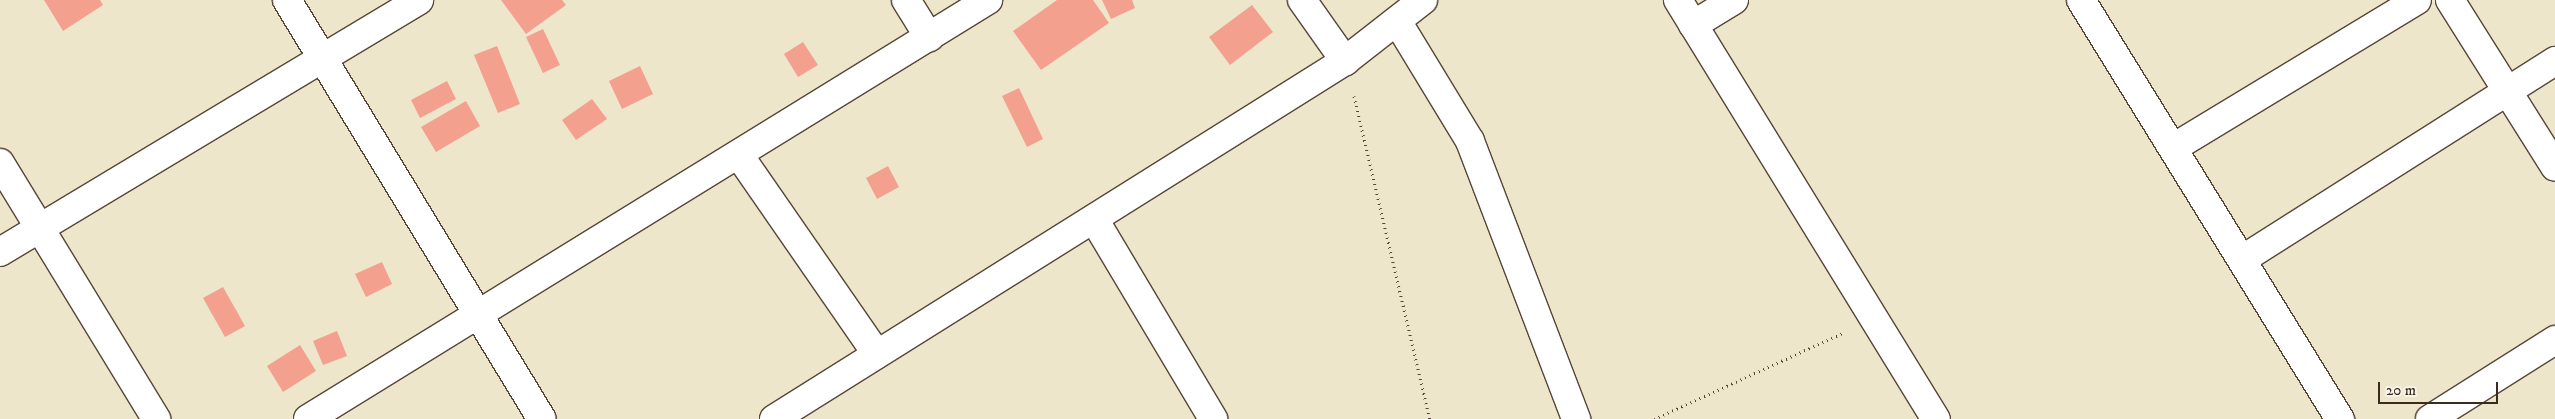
<!DOCTYPE html>
<style>
body{margin:0}
#map{position:relative;width:2555px;height:419px;overflow:hidden;background:#ede6ca;font-family:"IM FELL DW Pica",serif}
div>[style]{position:absolute}
.building>*{inset:0;background:#f4a08e}
.path>*{height:3px;margin-top:-1.5px;transform-origin:0;background:repeating-linear-gradient(90deg,#564638 0 1px,transparent 0 5px)}
.roads{filter:drop-shadow(1px 0 #564638) drop-shadow(-1px 0 #564638) drop-shadow(0 1px #564638) drop-shadow(0 -1px #564638)}
.street>*{height:28px;margin:-14px;padding:0 14px;transform-origin:14px;border-radius:14px;background:#fff}
.secondary>*{height:28px;margin:-14px;padding:0 14px;transform-origin:14px;border-radius:14px;background:#fff}
span{translate:-50% -50%;white-space:nowrap;text-align:center;line-height:1.15;-webkit-text-stroke:4px #f7f3e8;paint-order:stroke}
.scale{position:absolute;left:2378px;top:382px;width:120px;height:22px;box-sizing:border-box;border:2px solid #3b2a1e;border-top:0;padding-left:6px;font-size:15px;line-height:18px;white-space:nowrap;color:#3b2a1e;-webkit-text-stroke:4px #f7f3e8;paint-order:stroke}
</style>
<div id="map">
<div class="building">
<div style="clip-path:polygon(44px 0,100px 0,103px 5px,63px 31px)"></div>
<div style="clip-path:polygon(501px 0,562px 0,566px 5px,526px 34px)"></div>
<div style="clip-path:polygon(1057px 0,1093px 0,1109px 23px,1041px 70px,1013px 31px)"></div>
<div style="clip-path:polygon(1102px 0,1132px 0,1135px 8px,1111px 19px)"></div>
<div style="clip-path:polygon(1252px 5px,1273px 32px,1230px 65px,1209px 37px)"></div>
<div style="clip-path:polygon(543px 29px,560px 65px,543px 73px,526px 37px)"></div>
<div style="clip-path:polygon(803px 42px,818px 65px,798px 77px,784px 54px)"></div>
<div style="clip-path:polygon(497px 46px,520px 104px,498px 113px,474px 55px)"></div>
<div style="clip-path:polygon(640px 66px,653px 94px,622px 109px,609px 81px)"></div>
<div style="clip-path:polygon(447px 81px,456px 99px,420px 118px,411px 100px)"></div>
<div style="clip-path:polygon(1019px 88px,1043px 139px,1027px 147px,1002px 96px)"></div>
<div style="clip-path:polygon(592px 99px,607px 119px,576px 140px,562px 120px)"></div>
<div style="clip-path:polygon(466px 101px,480px 126px,436px 152px,421px 127px)"></div>
<div style="clip-path:polygon(888px 166px,899px 187px,877px 199px,866px 178px)"></div>
<div style="clip-path:polygon(382px 262px,392px 284px,366px 297px,355px 274px)"></div>
<div style="clip-path:polygon(223px 287px,245px 326px,225px 337px,203px 298px)"></div>
<div style="clip-path:polygon(337px 331px,347px 356px,323px 365px,313px 341px)"></div>
<div style="clip-path:polygon(300px 345px,316px 371px,283px 392px,267px 366px)"></div>
</div>
<div class="path">
<div style="left:1354px;top:96px;width:332px;rotate:76.8deg"></div>
<div style="left:1654px;top:419px;width:208px;rotate:-24.5deg"></div>
</div>
<div class="roads">
<div class="street">
<div style="left:287px;top:0;width:490px;rotate:58.7deg"></div>
<div style="left:906px;top:0;width:44px;rotate:58.1deg"></div>
<div style="left:1302px;top:0;width:75px;rotate:54.8deg"></div>
<div style="left:2081px;top:0;width:493px;rotate:58.3deg"></div>
<div style="left:2450px;top:0;width:197px;rotate:57.8deg"></div>
<div style="left:1397px;top:21px;width:140px;rotate:58.7deg"></div>
<div style="left:1470px;top:141px;width:298px;rotate:69.1deg"></div>
<div style="left:1693px;top:25px;width:48px;rotate:-31.4deg"></div>
<div style="left:2173px;top:148px;width:285px;rotate:-31.2deg"></div>
<div style="left:739px;top:155px;width:242px;rotate:55.3deg"></div>
<div style="left:0;top:163px;width:300px;rotate:58.6deg"></div>
<div style="left:1094px;top:219px;width:233px;rotate:59.2deg"></div>
<div style="left:0;top:252px;width:489px;rotate:-31deg"></div>
<div style="left:2243px;top:259px;width:370px;rotate:-32.4deg"></div>
<div style="left:308px;top:419px;width:799px;rotate:-31.64deg"></div>
<div style="left:774px;top:419px;width:674px;rotate:-32.09deg"></div>
<div style="left:1345px;top:61px;width:99px;rotate:-38deg"></div>
<div style="left:2430px;top:419px;width:148px;rotate:-32.3deg"></div>
</div>
<div class="secondary">
<div style="left:1678px;top:0;width:492px;rotate:58.4deg"></div>
</div>
</div>
<div class="scale">20 m</div>
</div>
